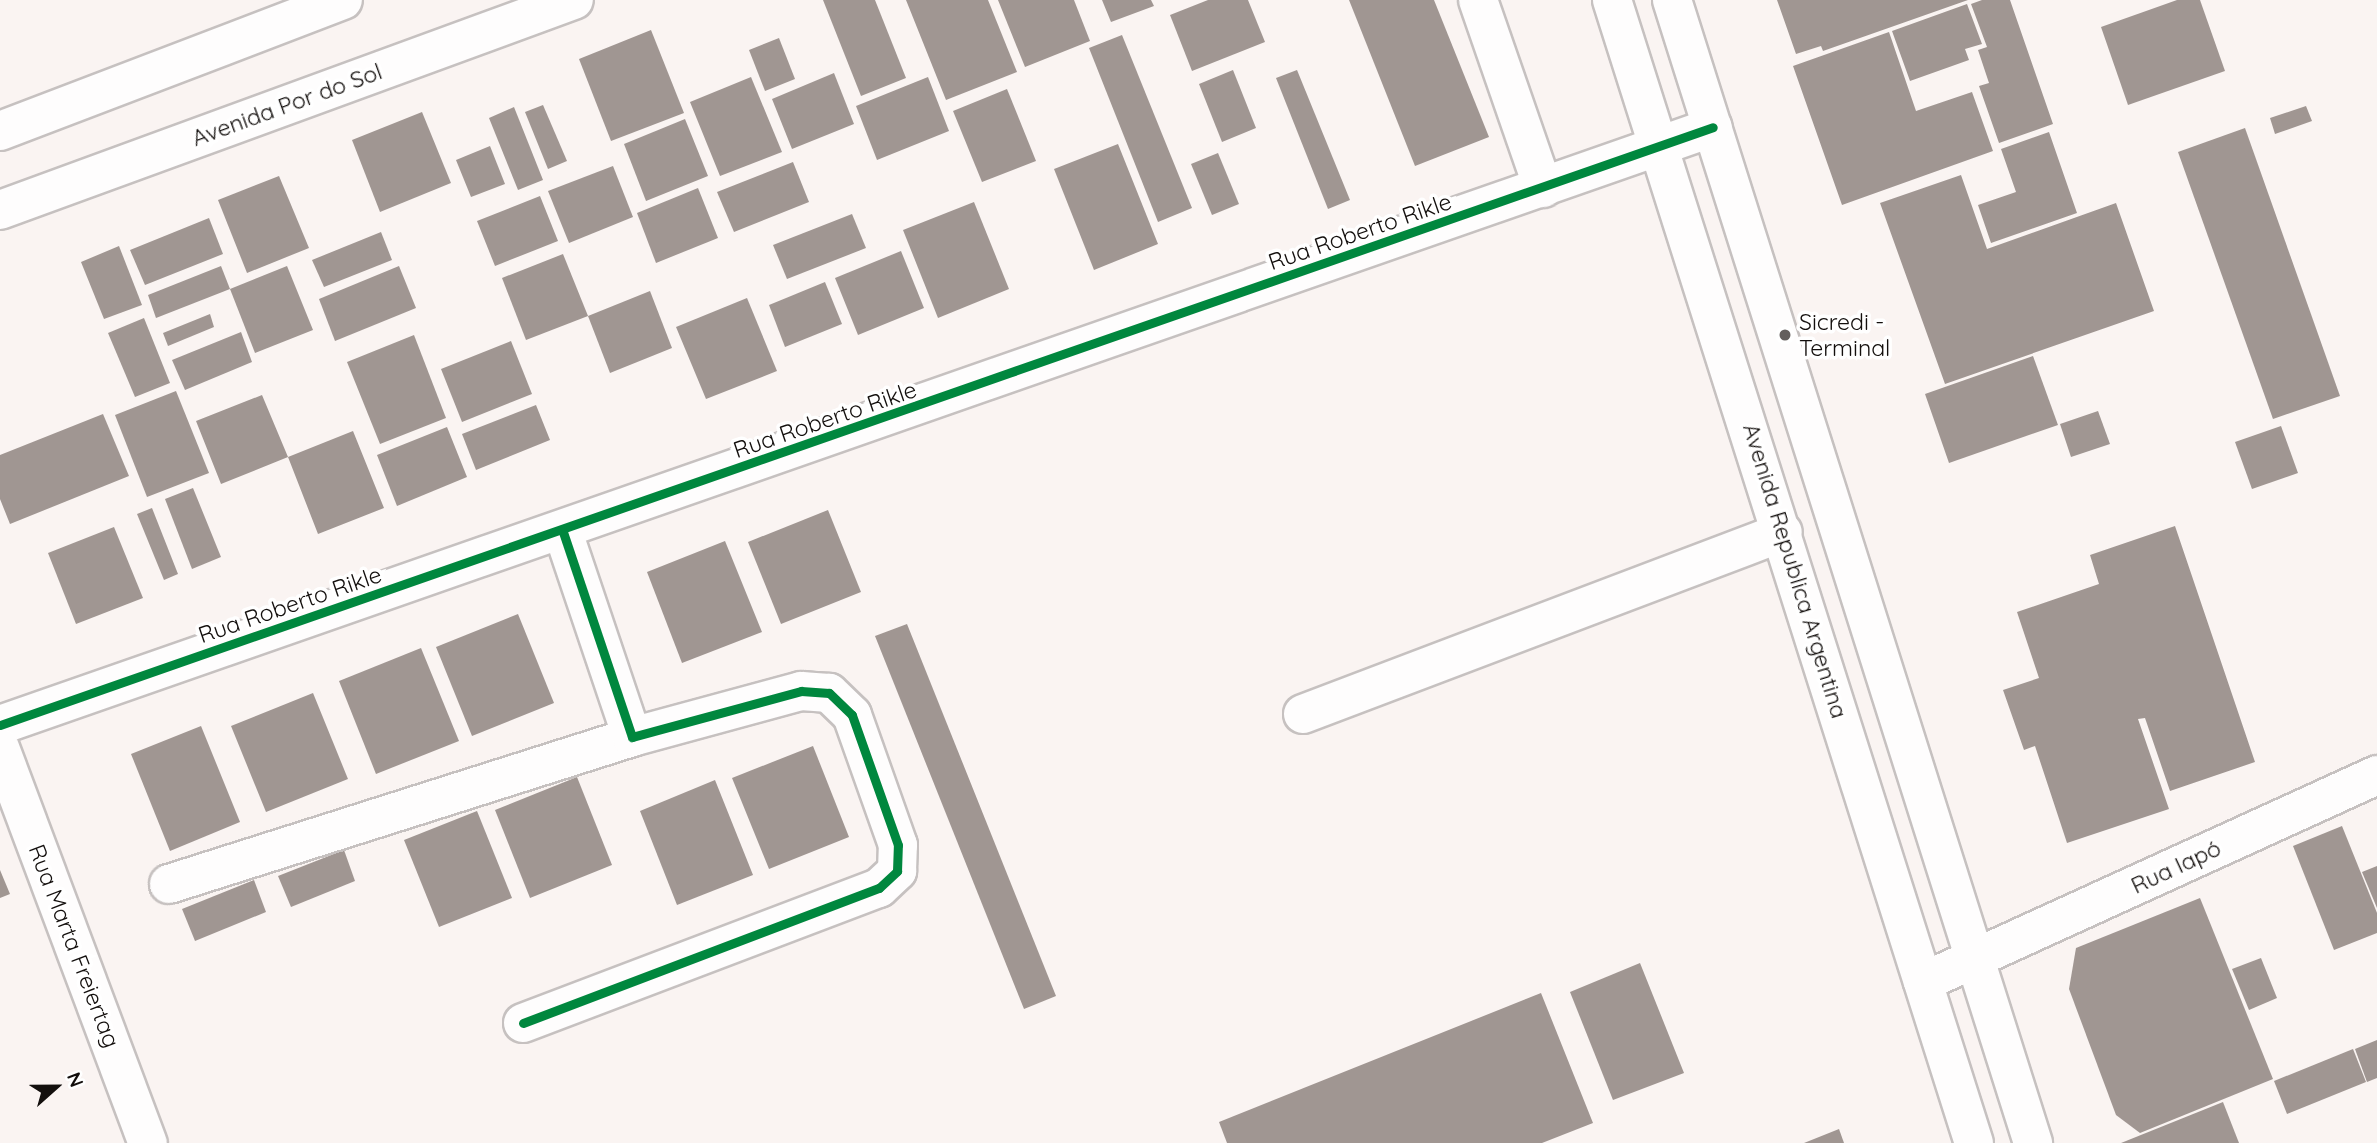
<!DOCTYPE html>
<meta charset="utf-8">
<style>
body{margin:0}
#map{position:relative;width:2377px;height:1143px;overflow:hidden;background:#faf4f2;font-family:Quicksand,sans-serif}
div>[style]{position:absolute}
.building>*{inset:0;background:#a09692}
.roads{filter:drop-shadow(2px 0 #c6c1c0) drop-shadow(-2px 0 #c6c1c0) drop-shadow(0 2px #c6c1c0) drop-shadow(0 -2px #c6c1c0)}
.minor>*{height:38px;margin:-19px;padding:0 19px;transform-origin:19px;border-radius:19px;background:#fefdfd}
.major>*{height:38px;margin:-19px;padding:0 19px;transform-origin:19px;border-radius:19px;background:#fefdfd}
.cycleway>*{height:9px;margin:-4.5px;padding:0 4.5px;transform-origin:4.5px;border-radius:4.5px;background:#00873e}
.dots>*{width:19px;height:19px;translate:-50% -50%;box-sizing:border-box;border:4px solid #fff;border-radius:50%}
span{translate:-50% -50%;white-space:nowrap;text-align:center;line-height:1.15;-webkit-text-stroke:7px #fff;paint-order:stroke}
.street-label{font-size:23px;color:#130f0d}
.poi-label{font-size:23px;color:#130f0d}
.left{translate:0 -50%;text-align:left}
.north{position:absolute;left:21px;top:1052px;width:70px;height:70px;-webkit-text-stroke:5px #fff;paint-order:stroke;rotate:69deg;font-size:19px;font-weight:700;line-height:28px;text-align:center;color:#130f0d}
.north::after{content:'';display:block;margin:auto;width:24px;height:32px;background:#130f0d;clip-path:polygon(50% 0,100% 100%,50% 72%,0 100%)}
</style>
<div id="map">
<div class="building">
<div style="clip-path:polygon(823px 0,875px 0,906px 78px,861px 96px)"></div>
<div style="clip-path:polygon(906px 0,988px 0,1017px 72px,946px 100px)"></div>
<div style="clip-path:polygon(998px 0,1074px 0,1090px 41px,1025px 67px)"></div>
<div style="clip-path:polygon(1102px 0,1151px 0,1154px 6px,1111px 22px)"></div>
<div style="clip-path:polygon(1208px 0,1248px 0,1265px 42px,1192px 71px,1170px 15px)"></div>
<div style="clip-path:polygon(1349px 0,1434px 0,1489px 137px,1415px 166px)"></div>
<div style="clip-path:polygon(1777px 0,1968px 0,1823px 51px,1821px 46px,1796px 54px)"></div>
<div style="clip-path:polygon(1982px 0,2010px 0,2053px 124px,1999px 143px,1979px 86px,1989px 83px,1978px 50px,1987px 47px,1971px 4px)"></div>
<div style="clip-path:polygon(2177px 0,2200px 0,2225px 71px,2128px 105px,2101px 27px)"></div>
<div style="clip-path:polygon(1967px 4px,1982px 44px,1965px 49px,1969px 60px,1910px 81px,1892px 31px)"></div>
<div style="clip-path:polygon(651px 30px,684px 113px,611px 141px,579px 59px)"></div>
<div style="clip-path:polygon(1889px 32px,1916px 111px,1972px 92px,1993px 151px,1842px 205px,1793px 66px)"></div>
<div style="clip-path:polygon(1122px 35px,1192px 208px,1158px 222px,1089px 48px)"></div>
<div style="clip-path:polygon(779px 38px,795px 79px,765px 91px,749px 50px)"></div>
<div style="clip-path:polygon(1233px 70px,1256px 128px,1222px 142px,1199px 84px)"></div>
<div style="clip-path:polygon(1297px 70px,1350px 200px,1328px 209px,1276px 78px)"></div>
<div style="clip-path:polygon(834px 73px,854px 124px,792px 149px,772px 99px)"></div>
<div style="clip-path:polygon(751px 77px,782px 152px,720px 176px,690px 102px)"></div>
<div style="clip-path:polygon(928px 77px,949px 131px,877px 160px,856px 106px)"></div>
<div style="clip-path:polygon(1007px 89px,1036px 161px,982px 182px,953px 111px)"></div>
<div style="clip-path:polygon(543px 105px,567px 161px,548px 169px,525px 112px)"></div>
<div style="clip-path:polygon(2306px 106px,2312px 121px,2275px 134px,2270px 118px)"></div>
<div style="clip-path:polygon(514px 107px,543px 180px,518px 190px,489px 118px)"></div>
<div style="clip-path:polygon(422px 112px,451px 183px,380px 212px,352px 140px)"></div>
<div style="clip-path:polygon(685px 119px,708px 176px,646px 201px,624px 144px)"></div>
<div style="clip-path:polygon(2245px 128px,2340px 396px,2273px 419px,2178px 152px)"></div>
<div style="clip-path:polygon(2049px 132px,2077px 213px,1991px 243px,1978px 205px,2016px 192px,2001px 149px)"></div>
<div style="clip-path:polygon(1118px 144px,1158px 244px,1094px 270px,1054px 169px)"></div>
<div style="clip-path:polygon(490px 146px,505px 184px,471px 197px,456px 160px)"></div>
<div style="clip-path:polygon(1218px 153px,1239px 204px,1212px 215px,1191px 164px)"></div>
<div style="clip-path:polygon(793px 162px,809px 202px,734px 232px,717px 192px)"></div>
<div style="clip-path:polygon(613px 166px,633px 217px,569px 243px,548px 191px)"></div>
<div style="clip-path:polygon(1961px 175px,1987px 249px,2116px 203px,2154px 311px,1945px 384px,1880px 203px)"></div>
<div style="clip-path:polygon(279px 176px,309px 248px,247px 273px,218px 200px)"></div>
<div style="clip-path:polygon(698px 188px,718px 238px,656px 263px,637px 213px)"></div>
<div style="clip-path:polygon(540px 196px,558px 241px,495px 266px,477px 221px)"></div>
<div style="clip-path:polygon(974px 202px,1009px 289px,938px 318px,903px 230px)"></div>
<div style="clip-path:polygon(852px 214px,866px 248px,787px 279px,773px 245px)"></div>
<div style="clip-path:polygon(209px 218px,223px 254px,145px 285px,130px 250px)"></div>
<div style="clip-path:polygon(381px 232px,392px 260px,324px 287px,312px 260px)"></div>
<div style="clip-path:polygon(119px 246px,142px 305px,104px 319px,81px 262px)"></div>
<div style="clip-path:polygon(901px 251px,924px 308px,858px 335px,835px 278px)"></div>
<div style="clip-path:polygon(563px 254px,588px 316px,526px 340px,502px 278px)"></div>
<div style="clip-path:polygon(221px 266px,230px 289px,156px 318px,148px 295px)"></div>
<div style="clip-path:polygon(287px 266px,313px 330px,255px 353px,230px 289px)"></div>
<div style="clip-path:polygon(399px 266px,416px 308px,335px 341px,319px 299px)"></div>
<div style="clip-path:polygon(825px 282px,842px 324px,785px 347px,769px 305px)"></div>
<div style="clip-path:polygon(650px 291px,672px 348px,610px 373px,588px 316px)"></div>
<div style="clip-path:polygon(747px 298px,777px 371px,706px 399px,676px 327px)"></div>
<div style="clip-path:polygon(210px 314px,214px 327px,168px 346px,163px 333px)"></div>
<div style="clip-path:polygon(144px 318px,170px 383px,135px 397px,108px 333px)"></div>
<div style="clip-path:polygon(241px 332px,252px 362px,185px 390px,172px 360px)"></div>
<div style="clip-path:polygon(414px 335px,446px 418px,380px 444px,347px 362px)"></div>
<div style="clip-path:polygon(511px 341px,532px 394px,462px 422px,441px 369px)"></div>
<div style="clip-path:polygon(2033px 356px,2058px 425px,1949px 463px,1925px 394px)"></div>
<div style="clip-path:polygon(176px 391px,209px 473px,147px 497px,115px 415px)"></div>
<div style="clip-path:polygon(262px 395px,288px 457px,353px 431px,384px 508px,318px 534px,288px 457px,221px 484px,196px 421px)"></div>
<div style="clip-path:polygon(536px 405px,550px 440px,476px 470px,462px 434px)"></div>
<div style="clip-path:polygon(2098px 411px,2110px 444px,2071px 457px,2060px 424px)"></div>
<div style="clip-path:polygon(103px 414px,129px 476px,10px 524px,0 499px,0 455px)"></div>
<div style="clip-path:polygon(2281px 426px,2298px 473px,2252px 489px,2235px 442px)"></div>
<div style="clip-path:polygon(447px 427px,467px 477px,397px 506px,377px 455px)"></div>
<div style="clip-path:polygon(193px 488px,221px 557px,192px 569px,165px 499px)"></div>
<div style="clip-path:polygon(152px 508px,178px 574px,164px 580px,137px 514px)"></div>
<div style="clip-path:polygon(828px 510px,861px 592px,781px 624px,748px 542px)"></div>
<div style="clip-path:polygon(2175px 526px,2255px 762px,2170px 791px,2145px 718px,2138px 719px,2169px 809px,2067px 843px,2035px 746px,2024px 750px,2003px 690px,2039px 678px,2017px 612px,2099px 584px,2090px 555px)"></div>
<div style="clip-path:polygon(114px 527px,143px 598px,76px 624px,48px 553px)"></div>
<div style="clip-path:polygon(725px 541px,762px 632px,682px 663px,647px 572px)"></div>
<div style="clip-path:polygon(518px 614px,554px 703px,472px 736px,436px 647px)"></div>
<div style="clip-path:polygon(907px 624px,1056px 996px,1024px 1009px,875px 636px)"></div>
<div style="clip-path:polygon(421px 648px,459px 741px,376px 774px,339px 681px)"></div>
<div style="clip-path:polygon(313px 693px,348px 779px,266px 812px,231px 726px)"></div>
<div style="clip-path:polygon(201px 726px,240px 822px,170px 851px,131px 754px)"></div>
<div style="clip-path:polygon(813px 746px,849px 837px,769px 869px,732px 778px)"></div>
<div style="clip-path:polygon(577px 777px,612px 865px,530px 898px,495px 810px)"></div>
<div style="clip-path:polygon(715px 780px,753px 875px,677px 905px,640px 811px)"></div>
<div style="clip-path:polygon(477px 811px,512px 898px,439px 927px,404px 840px)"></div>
<div style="clip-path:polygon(2342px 826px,2377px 913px,2377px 933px,2334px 950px,2293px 846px)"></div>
<div style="clip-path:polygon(344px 850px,355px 881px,291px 907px,278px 876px)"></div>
<div style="clip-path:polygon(2377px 866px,2377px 908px,2362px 872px)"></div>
<div style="clip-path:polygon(0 870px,10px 894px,0 898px)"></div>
<div style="clip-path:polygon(254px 880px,266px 912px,195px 941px,182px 909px)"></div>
<div style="clip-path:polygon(2200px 898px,2273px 1079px,2140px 1133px,2116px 1115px,2069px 989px,2076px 948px)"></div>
<div style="clip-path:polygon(2261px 958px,2277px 998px,2249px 1010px,2232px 969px)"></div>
<div style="clip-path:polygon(1640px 963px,1684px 1073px,1613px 1100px,1570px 992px)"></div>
<div style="clip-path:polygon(1541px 993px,1593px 1123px,1542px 1143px,1227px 1143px,1219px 1122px)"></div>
<div style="clip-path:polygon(2377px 1040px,2377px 1078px,2367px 1082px,2355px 1049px)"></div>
<div style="clip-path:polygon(2353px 1049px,2366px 1082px,2287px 1114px,2274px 1081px)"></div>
<div style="clip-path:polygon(2223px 1102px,2239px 1143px,2121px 1143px)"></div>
<div style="clip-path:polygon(1839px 1129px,1844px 1143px,1804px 1143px)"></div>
</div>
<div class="roads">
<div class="minor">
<div style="left:1478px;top:0;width:199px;rotate:70.9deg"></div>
<div style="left:0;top:131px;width:367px;rotate:-20.9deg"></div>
<div style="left:0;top:210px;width:611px;rotate:-20.1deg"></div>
<div style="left:1303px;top:714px;width:513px;rotate:-20.77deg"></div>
<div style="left:0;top:725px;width:1814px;rotate:-19.24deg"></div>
<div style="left:0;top:748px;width:422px;rotate:69.5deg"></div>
<div style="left:169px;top:884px;width:486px;rotate:-17.6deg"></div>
<div style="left:1923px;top:982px;width:499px;rotate:-24.5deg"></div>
<div style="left:523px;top:1023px;width:381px;rotate:-20.8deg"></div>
<div style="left:879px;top:888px;width:25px;rotate:-43deg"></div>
<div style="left:897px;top:871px;width:26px;rotate:-88deg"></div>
<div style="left:898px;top:845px;width:138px;rotate:-109.5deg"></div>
<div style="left:852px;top:715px;width:32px;rotate:-136deg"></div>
<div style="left:829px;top:693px;width:28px;rotate:-176deg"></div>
<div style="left:801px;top:691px;width:175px;rotate:164.8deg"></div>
<div style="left:632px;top:737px;width:216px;rotate:-108.6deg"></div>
</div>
<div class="major">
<div style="left:1612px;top:0;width:1199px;rotate:72.43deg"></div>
<div style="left:1672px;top:0;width:1199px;rotate:72.47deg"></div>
</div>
</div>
<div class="cycleway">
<div style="left:0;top:725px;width:1814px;rotate:-19.24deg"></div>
<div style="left:523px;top:1023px;width:381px;rotate:-20.8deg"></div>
<div style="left:879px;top:888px;width:25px;rotate:-43deg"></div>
<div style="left:897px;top:871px;width:26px;rotate:-88deg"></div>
<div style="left:898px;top:845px;width:138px;rotate:-109.5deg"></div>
<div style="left:852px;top:715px;width:32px;rotate:-136deg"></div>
<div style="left:829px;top:693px;width:28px;rotate:-176deg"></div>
<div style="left:801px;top:691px;width:175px;rotate:164.8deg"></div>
<div style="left:632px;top:737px;width:216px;rotate:-108.6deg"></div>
</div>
<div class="dots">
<div style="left:1785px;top:335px;background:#645f5d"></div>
</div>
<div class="street-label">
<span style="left:287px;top:105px;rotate:-20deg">Avenida Por do Sol</span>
<span style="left:1360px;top:232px;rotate:-19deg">Rua Roberto Rikle</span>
<span style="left:825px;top:420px;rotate:-19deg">Rua Roberto Rikle</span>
<span style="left:1795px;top:571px;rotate:73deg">Avenida Republica Argentina</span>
<span style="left:290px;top:605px;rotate:-19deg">Rua Roberto Rikle</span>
<span style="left:2176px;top:867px;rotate:-25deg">Rua Iapó</span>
<span style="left:74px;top:946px;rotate:69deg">Rua Marta Freiertag</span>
</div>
<div class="poi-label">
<span class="left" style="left:1799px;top:335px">Sicredi -<br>Terminal</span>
</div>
<div class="north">N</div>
</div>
